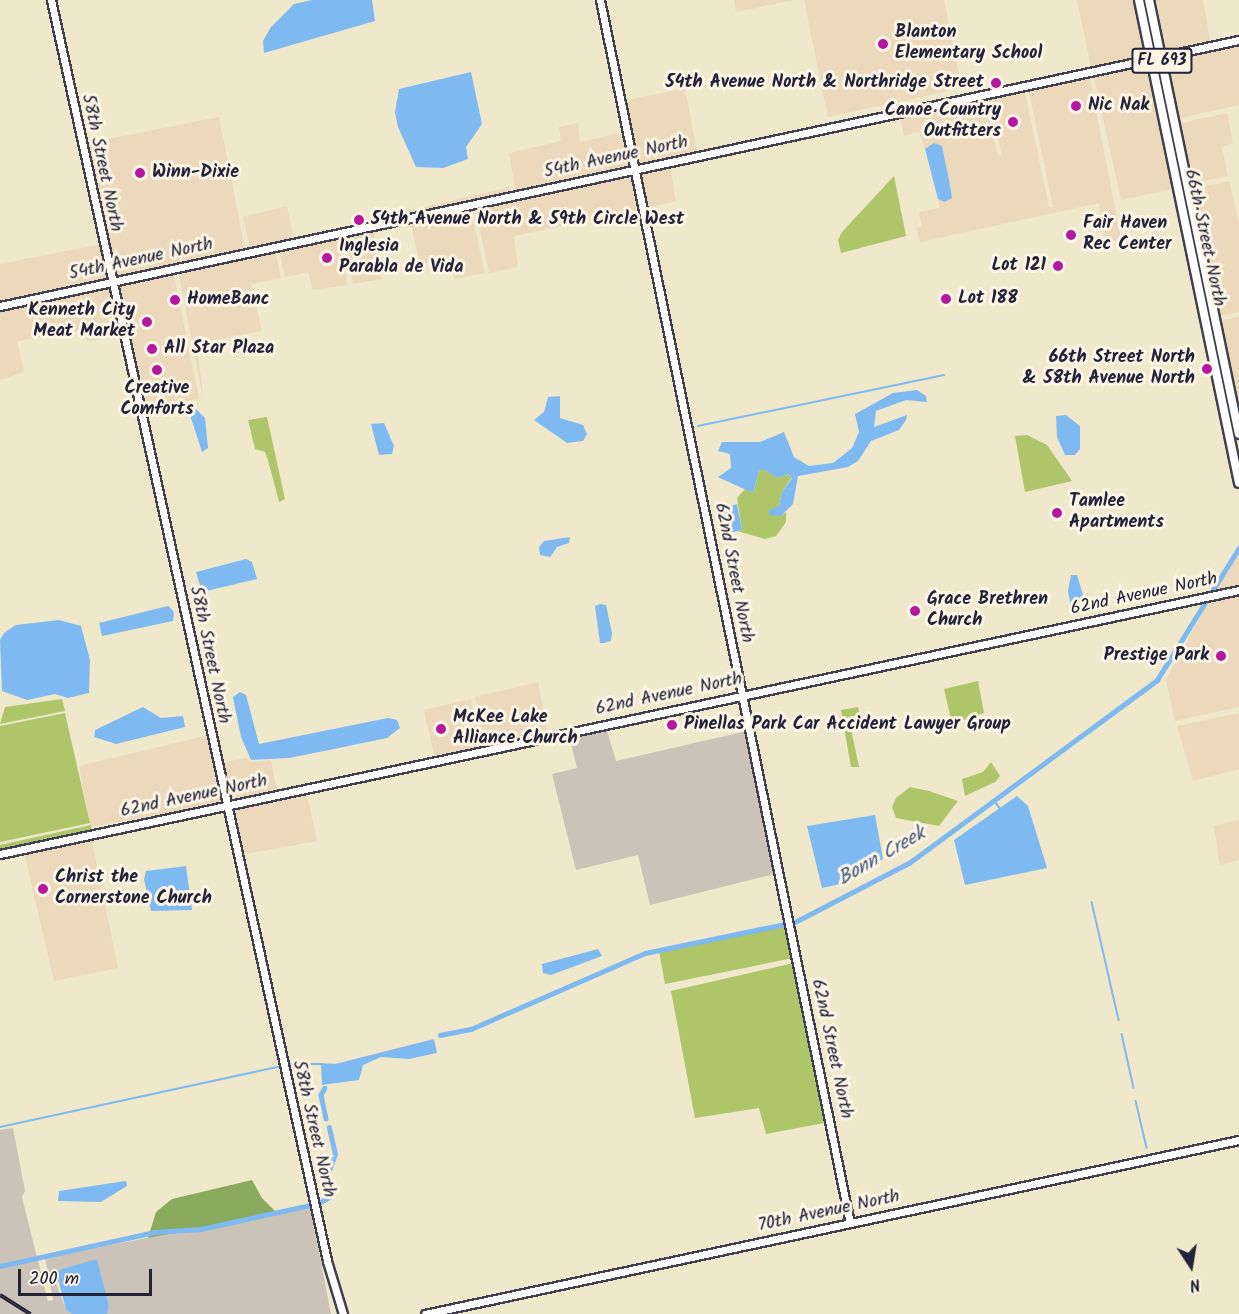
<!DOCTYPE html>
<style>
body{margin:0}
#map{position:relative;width:1239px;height:1314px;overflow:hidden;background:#efe8ca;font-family:Kalam,sans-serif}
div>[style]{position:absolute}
.built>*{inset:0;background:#ecd8ba}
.industrial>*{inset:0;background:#cbc3b8}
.green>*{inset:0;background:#aec56a}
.forest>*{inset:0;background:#8aaa5e}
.water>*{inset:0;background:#7ebaf1}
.stream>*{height:1.5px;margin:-0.75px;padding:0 0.75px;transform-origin:0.75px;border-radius:0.75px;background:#7ebaf1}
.canal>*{height:4.5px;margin:-2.25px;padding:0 2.25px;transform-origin:2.25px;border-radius:2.25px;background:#7ebaf1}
.roads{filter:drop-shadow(2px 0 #414050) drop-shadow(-2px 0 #414050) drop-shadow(0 2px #414050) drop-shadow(0 -2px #414050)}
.secondary>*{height:7px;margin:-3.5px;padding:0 3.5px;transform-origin:3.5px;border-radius:3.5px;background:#fff}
.primary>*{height:8px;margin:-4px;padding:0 4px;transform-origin:4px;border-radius:4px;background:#fff}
.rail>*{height:4px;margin-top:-2px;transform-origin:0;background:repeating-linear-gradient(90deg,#fcf5e5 0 4.5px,#22223b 0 9px);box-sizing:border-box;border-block:2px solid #22223b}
.dots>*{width:16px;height:16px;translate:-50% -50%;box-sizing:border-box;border:3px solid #fcf5e5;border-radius:50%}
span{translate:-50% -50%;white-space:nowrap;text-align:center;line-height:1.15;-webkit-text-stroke:6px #fcf5e5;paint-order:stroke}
.shield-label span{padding:2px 4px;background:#fcf5e5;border:2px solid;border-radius:4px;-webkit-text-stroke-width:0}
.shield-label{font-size:16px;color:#22223b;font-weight:700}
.poi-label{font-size:18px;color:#22223b;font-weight:700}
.left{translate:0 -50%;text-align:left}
.right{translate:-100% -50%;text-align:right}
.street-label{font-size:18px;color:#22223b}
.water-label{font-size:20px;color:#42577b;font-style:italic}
.north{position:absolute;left:1161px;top:1236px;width:60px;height:60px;-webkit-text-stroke:4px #fcf5e5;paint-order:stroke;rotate:168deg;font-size:16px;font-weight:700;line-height:24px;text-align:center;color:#22223b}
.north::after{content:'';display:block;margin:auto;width:21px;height:27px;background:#22223b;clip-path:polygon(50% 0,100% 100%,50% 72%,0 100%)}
.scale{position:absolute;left:18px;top:1269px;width:134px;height:27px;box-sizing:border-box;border:3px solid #22223b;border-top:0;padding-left:8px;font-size:18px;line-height:21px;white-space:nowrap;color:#22223b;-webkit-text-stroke:4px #fcf5e5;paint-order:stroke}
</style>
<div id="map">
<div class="built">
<div style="clip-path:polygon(734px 0,794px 0,736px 12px)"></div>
<div style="clip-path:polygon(804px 0,944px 0,962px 88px,828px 117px)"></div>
<div style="clip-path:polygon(1077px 0,1133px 0,1145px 56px,1084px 69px,1091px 67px)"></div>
<div style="clip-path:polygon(1152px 0,1203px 0,1210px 41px,1218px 41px,1163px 53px)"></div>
<div style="clip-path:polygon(1239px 42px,1239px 105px,1177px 119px,1164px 58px)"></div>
<div style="clip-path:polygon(1146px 61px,1173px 189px,1121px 200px,1093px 73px)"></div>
<div style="clip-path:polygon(1089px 74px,1121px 239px,1105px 243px,1099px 203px,920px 242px,913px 213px,918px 228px,922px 227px,919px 212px,940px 208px,938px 199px,952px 198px,943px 150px,934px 143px,925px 149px,919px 131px,904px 136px,900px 115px,984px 97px,998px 156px,1002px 155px,988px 96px,1024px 88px,1049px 207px,1053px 207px,1028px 87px)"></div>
<div style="clip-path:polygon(685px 88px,697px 153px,637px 166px,624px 101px)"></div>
<div style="clip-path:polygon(1227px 113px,1233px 143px,1222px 147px,1228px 176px,1190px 184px,1178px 124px)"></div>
<div style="clip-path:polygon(219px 117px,245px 250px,113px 279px,84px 144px)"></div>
<div style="clip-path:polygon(578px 123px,580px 142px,626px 132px,633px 167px,516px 192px,509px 153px,561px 141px,559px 127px)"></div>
<div style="clip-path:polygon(670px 164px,676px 201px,646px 208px,638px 171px)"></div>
<div style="clip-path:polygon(634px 172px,641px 209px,514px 236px,518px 267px,489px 273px,475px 206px)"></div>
<div style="clip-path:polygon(1229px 181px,1239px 223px,1239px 312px,1218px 316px,1191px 189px)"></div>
<div style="clip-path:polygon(510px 187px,512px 193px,405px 216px,404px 212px)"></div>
<div style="clip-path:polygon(287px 206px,294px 240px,250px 249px,243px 217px)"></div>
<div style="clip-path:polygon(470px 207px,485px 273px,454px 279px,450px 257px,420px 265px,410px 220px)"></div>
<div style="clip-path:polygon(374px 228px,382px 279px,353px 284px,342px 235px)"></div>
<div style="clip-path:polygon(337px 236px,348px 285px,313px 290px,308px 272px,285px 277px,279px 248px)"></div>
<div style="clip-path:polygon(101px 244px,108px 280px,0 303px,0 264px)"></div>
<div style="clip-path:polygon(275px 249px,281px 278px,251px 284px,262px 331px,197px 343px,203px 398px,178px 270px)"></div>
<div style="clip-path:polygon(173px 271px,199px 399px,142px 409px,114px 284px)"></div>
<div style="clip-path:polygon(109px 285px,125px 351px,120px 336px,87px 342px,87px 329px,17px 341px,24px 372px,0 380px,0 308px)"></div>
<div style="clip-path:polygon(1239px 317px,1239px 417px,1219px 321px)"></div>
<div style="clip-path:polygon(1239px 554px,1239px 588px,1214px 593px)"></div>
<div style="clip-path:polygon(1239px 593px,1239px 707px,1175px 721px,1166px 680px,1210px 599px)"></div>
<div style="clip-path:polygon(538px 682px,548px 734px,486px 747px,475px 697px)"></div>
<div style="clip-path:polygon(471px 699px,482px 748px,435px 758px,424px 710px)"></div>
<div style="clip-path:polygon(1239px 713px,1239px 769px,1193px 781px,1177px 726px)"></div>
<div style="clip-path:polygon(209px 735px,224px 803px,91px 827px,79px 766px)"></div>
<div style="clip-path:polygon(246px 758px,251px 762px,271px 760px,277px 791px,282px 791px,228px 802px,220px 763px)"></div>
<div style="clip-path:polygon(306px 791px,317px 841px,240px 855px,229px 807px)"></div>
<div style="clip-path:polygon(1239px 820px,1239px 860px,1220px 865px,1214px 826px)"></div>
<div style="clip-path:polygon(91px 837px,118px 968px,54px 981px,24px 852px)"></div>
</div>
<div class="industrial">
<div style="clip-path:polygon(606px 727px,616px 761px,747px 731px,774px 874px,650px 905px,638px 855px,576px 870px,552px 774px,577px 768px,569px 736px)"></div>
<div style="clip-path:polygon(13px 1128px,25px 1191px,22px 1197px,48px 1301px,53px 1300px,45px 1258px,310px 1206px,331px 1314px,107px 1314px,109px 1306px,96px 1259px,56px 1283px,66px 1310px,72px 1314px,0 1314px,0 1130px)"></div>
</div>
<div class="green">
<div style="clip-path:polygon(894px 176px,906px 236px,841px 253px,838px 240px,842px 232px)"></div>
<div style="clip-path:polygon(267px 417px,285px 499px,279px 502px,268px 460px,265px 452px,255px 449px,248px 420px)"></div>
<div style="clip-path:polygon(1027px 435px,1047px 445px,1072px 481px,1025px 492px,1015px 436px)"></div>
<div style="clip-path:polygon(759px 470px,765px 470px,777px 478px,787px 474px,792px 477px,782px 492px,779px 506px,781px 516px,786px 512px,786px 522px,776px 536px,765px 539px,737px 531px,742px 530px,737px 498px,745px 489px,753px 493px)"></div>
<div style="clip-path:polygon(978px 681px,984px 713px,952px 724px,944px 689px)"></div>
<div style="clip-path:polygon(62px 699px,65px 711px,0 724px,5px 707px)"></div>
<div style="clip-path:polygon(858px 707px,861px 720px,853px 722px,851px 729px,859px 767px,851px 767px,841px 710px)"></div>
<div style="clip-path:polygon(65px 713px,90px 823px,0 842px,0 726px)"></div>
<div style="clip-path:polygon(991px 762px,1000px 776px,995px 782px,965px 796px,962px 779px,983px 772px)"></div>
<div style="clip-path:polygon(910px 787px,929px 791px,958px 801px,939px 826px,896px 818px,892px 807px,896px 798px)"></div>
<div style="clip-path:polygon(91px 825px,91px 832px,0 852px,0 845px)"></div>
<div style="clip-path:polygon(787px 926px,793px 958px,665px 984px,659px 951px)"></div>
<div style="clip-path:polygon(794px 963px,824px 1123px,766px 1134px,759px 1108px,695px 1118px,671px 991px)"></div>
</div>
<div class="forest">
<div style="clip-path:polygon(252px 1180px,262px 1198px,277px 1213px,148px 1238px,156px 1212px,172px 1199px)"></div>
</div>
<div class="water">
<div style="clip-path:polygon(312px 0,372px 0,375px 21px,264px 53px,263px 41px,271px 27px,294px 4px)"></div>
<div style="clip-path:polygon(471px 72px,482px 124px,466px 147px,468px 159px,443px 168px,416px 167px,398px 127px,395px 112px,399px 89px)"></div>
<div style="clip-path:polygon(934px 143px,942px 146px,949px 180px,952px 198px,945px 202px,938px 199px,925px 149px)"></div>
<div style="clip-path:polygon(917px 390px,926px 396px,927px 402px,906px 400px,876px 411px,874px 427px,907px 415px,906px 420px,899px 430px,871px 441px,858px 461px,848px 467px,798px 476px,793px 504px,781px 516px,769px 515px,769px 510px,779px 506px,782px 492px,792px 478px,788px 474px,777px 478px,765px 470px,759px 470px,753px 493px,718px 477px,731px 468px,730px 454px,718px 451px,722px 442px,760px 442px,784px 432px,794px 457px,809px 466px,833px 463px,852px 448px,859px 432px,855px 414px,893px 393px)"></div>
<div style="clip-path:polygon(560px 396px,560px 418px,583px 425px,587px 434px,583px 441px,567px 443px,534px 420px,544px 412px,548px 397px)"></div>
<div style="clip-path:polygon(195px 408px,205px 418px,208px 448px,202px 452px,191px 418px,190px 410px)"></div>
<div style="clip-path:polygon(1066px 415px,1080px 426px,1080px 449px,1075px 455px,1065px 455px,1057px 437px,1056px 416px)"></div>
<div style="clip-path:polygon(384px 423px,394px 446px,392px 454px,379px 455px,371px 424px)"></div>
<div style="clip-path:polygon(737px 504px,742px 530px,721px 535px,717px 510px)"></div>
<div style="clip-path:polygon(570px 537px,569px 543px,557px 547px,550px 557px,540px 555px,539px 547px,544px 541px)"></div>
<div style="clip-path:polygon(246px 559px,252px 562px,257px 579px,202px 592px,196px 572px)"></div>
<div style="clip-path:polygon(1071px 575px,1077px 575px,1083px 595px,1077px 609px,1071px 607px,1068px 591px)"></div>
<div style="clip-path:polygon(600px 604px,606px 605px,612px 633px,611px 641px,604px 643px,600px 643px,595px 606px)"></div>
<div style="clip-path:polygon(168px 606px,174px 612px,173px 621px,102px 636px,99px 623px)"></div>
<div style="clip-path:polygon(59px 620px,81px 626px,90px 660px,89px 693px,68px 698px,55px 694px,27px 700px,2px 691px,0 640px,4px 633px,16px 625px)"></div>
<div style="clip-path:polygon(240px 692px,246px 695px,259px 744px,388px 718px,397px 720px,400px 728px,387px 738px,329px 750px,289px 758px,251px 760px,241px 737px,233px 697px)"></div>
<div style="clip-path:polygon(143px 707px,161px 718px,183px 716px,185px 727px,116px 744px,94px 737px,95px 730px)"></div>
<div style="clip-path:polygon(1017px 796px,1028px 806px,1047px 868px,965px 885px,954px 840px)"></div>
<div style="clip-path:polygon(875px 815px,883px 859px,840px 884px,822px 888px,807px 826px)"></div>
<div style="clip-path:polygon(186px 866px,192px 910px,151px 911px,144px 879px,146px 871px)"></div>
<div style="clip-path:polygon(598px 949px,602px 956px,551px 975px,543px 973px,542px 964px)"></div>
<div style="clip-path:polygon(434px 1039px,437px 1053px,409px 1059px,381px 1057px,363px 1065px,359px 1080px,322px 1085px,321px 1063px,335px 1064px)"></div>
<div style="clip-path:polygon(126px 1181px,127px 1186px,101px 1202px,58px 1201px,59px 1191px)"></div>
<div style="clip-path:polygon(97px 1259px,109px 1306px,107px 1314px,72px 1314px,66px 1310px,56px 1271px)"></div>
</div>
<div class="stream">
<div style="left:698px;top:426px;width:251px;rotate:-11.7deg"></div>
<div style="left:994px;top:800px;width:10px;rotate:53deg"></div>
<div style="left:1092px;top:902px;width:121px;rotate:77.1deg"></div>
<div style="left:1122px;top:1034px;width:55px;rotate:77.5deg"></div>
<div style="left:288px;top:1064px;width:33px"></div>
<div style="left:1136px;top:1101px;width:48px;rotate:76.8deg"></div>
<div style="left:0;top:1127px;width:288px;rotate:-12.2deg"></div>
</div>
<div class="canal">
<div style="left:440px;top:1035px;width:32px;rotate:-11deg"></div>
<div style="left:471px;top:1029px;width:190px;rotate:-23.6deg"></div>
<div style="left:645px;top:953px;width:153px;rotate:-11.7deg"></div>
<div style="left:795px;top:922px;width:128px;rotate:-27.4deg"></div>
<div style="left:909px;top:863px;width:308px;rotate:-36.4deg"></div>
<div style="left:1157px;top:680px;width:155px;rotate:-58.2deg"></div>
<div style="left:325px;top:1088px;width:8px;rotate:120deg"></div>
<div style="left:321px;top:1095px;width:24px;rotate:78deg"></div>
<div style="left:0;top:1266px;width:158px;rotate:-12.4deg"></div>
<div style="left:154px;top:1232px;width:47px;rotate:-3.7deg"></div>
<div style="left:201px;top:1229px;width:121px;rotate:-12.4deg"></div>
<div style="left:319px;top:1203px;width:12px;rotate:-31deg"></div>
<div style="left:329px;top:1197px;width:24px;rotate:-92deg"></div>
<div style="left:328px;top:1173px;width:20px;rotate:-70deg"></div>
<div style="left:335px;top:1154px;width:27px;rotate:-103deg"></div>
</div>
<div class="roads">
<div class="secondary">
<div style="left:51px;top:0;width:1291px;rotate:77.65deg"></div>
<div style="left:327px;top:1261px;width:55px;rotate:73.2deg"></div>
<div style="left:600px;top:0;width:1248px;rotate:78.45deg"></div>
<div style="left:0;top:306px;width:1267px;rotate:-12.12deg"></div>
<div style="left:0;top:854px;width:1267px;rotate:-12.03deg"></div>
<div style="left:425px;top:1314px;width:832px;rotate:-12.07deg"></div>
</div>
<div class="primary">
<div style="left:1139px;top:0;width:493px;rotate:78.3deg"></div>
<div style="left:1149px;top:0;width:443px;rotate:78.3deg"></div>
</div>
</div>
<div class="rail">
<div style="left:0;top:1295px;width:36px;rotate:32deg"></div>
</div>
<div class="dots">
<div style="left:883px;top:44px;background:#b5179e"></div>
<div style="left:996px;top:83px;background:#b5179e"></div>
<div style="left:1076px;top:106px;background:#b5179e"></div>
<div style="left:1013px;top:122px;background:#b5179e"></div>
<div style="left:140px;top:173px;background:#b5179e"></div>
<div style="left:359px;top:220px;background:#b5179e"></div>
<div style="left:1071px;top:235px;background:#b5179e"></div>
<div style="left:327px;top:258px;background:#b5179e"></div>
<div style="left:1058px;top:266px;background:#b5179e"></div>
<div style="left:946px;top:299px;background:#b5179e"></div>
<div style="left:175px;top:300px;background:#b5179e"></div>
<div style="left:147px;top:322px;background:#b5179e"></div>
<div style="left:152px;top:349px;background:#b5179e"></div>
<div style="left:1207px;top:369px;background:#b5179e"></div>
<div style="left:157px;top:370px;background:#b5179e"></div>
<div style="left:1057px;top:513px;background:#b5179e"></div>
<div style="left:915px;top:611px;background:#b5179e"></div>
<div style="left:1221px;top:656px;background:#b5179e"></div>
<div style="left:672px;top:725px;background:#b5179e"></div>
<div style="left:441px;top:729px;background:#b5179e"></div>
<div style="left:43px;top:889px;background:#b5179e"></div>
</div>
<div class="shield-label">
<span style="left:1162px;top:61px">FL 693</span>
</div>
<div class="poi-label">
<span class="left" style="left:895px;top:44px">Blanton<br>Elementary School</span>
<span class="right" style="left:984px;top:83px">54th Avenue North &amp; Northridge Street</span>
<span class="left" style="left:1088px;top:106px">Nic Nak</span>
<span class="right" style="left:1001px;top:122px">Canoe Country<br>Outfitters</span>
<span class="left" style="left:152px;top:173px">Winn-Dixie</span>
<span class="left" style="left:371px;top:220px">54th Avenue North &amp; 59th Circle West</span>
<span class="left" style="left:1083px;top:235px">Fair Haven<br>Rec Center</span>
<span class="left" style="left:339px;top:258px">Inglesia<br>Parabla de Vida</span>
<span class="right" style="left:1046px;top:266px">Lot 121</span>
<span class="left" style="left:958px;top:299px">Lot 188</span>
<span class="left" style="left:187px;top:300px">HomeBanc</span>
<span class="right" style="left:135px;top:322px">Kenneth City<br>Meat Market</span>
<span class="left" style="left:164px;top:349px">All Star Plaza</span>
<span class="right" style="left:1195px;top:369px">66th Street North<br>&amp; 58th Avenue North</span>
<span style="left:157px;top:400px">Creative<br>Comforts</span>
<span class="left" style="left:1069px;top:513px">Tamlee<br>Apartments</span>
<span class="left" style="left:927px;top:611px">Grace Brethren<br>Church</span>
<span class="right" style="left:1209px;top:656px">Prestige Park</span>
<span class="left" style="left:453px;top:729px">McKee Lake<br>Alliance Church</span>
<span class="left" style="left:684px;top:725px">Pinellas Park Car Accident Lawyer Group</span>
<span class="left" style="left:55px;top:889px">Christ the<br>Cornerstone Church</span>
</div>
<div class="street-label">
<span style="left:616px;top:158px;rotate:-12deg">54th Avenue North</span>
<span style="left:101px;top:163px;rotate:78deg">58th Street North</span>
<span style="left:1204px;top:238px;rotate:78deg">66th Street North</span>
<span style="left:141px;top:260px;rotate:-12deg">54th Avenue North</span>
<span style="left:733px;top:573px;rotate:79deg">62nd Street North</span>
<span style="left:1144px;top:595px;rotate:-12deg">62nd Avenue North</span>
<span style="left:209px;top:655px;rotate:78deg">58th Street North</span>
<span style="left:669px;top:695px;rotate:-12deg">62nd Avenue North</span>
<span style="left:194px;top:797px;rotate:-12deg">62nd Avenue North</span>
<span style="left:831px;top:1049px;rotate:78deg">62nd Street North</span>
<span style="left:313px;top:1129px;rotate:77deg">58th Street North</span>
<span style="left:829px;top:1212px;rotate:-12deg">70th Avenue North</span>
</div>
<div class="water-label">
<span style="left:882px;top:857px;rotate:-30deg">Bonn Creek</span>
</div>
<div class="north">N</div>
<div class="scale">200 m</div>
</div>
